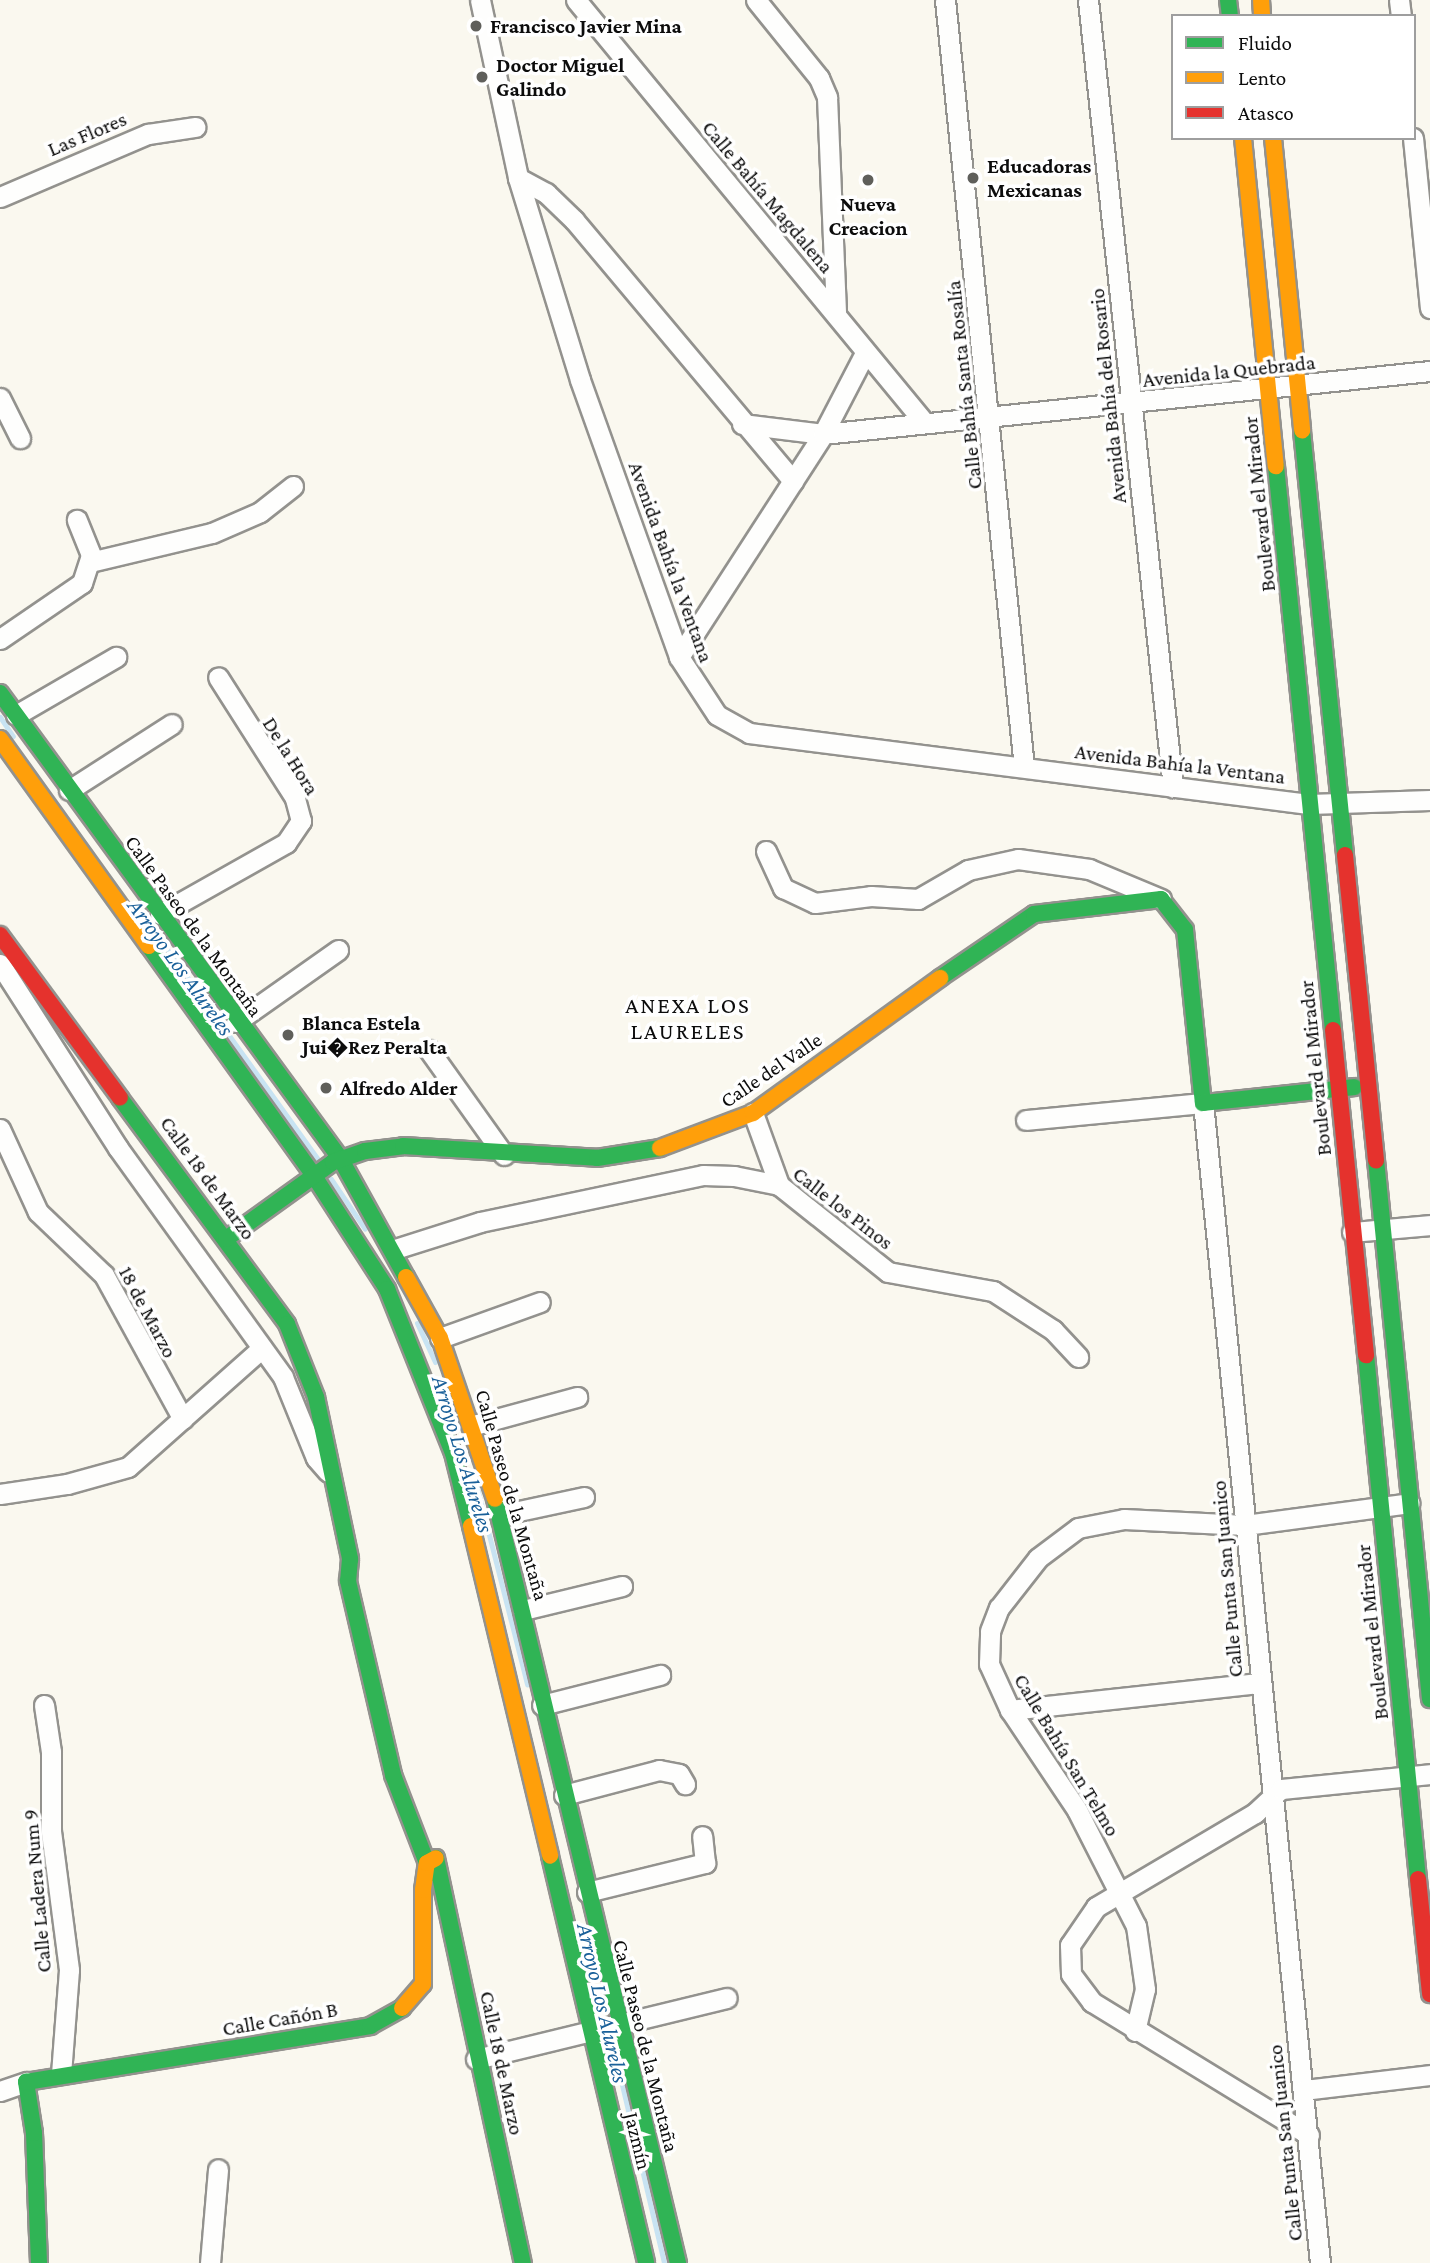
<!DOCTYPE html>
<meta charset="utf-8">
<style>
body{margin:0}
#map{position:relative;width:1430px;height:2263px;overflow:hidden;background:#faf8ef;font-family:"Crimson Pro",serif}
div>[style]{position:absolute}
.stream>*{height:5px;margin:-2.5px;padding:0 2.5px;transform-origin:2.5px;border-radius:2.5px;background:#c8e3f2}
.roads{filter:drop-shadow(2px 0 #93928e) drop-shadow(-2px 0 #93928e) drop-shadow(0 2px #93928e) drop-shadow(0 -2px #93928e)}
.street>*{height:19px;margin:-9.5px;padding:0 9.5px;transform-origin:9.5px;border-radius:9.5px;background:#fefefd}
.fast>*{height:16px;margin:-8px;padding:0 8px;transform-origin:8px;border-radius:8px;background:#30b455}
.slow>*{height:16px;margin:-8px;padding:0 8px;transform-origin:8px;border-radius:8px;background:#ff9f0a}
.jam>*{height:16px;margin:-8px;padding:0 8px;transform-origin:8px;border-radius:8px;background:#e5322d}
.dots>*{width:19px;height:19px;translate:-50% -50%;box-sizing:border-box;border:4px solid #fff;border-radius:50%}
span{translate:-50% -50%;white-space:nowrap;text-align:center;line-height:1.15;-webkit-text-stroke:7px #fff;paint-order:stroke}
.poi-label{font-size:21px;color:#0c0c0c;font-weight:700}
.left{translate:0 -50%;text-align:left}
.street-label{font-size:21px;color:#0c0c0c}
.water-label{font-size:23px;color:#1a6099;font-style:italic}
.neighbourhood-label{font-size:23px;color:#0c0c0c;letter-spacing:2px}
.legend{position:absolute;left:1171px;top:14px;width:245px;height:126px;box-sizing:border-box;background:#fff;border:2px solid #9e9e9e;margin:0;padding:9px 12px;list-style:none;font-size:21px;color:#0c0c0c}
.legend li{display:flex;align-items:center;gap:14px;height:35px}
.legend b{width:35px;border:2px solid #9e9e9e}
</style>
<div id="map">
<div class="stream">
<div style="left:0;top:717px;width:23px;rotate:56deg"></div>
<div style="left:146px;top:920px;width:298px;rotate:54.3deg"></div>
<div style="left:331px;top:1179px;width:60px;rotate:55.8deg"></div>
<div style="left:417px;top:1323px;width:43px;rotate:65.2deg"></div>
<div style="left:475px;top:1480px;width:211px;rotate:75.7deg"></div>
<div style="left:622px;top:2085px;width:183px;rotate:76.7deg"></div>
</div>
<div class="roads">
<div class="street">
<div style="left:480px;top:0;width:182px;rotate:77.9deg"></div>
<div style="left:518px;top:178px;width:211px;rotate:72.9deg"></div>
<div style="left:580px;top:380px;width:294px;rotate:70.3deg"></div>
<div style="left:679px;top:657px;width:69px;rotate:56.8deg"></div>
<div style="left:717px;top:715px;width:37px;rotate:29deg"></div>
<div style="left:749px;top:733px;width:564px;rotate:7.23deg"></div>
<div style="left:1309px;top:804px;width:121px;rotate:-1.9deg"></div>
<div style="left:576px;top:0;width:547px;rotate:50.49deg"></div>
<div style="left:756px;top:0;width:100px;rotate:51.1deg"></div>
<div style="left:819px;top:78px;width:21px;rotate:67deg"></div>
<div style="left:827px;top:97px;width:218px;rotate:87.6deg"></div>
<div style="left:945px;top:0;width:771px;rotate:84.12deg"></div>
<div style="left:1088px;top:0;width:792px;rotate:83.84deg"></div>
<div style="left:1399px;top:0;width:16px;rotate:83deg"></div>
<div style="left:1413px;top:138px;width:171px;rotate:84.3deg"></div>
<div style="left:518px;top:178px;width:32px;rotate:28deg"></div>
<div style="left:546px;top:193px;width:39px;rotate:44deg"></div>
<div style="left:574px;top:220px;width:341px;rotate:50deg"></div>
<div style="left:0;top:197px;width:161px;rotate:-23.1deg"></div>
<div style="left:148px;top:134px;width:48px;rotate:-8.5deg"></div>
<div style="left:0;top:398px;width:45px;rotate:63.4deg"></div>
<div style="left:742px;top:424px;width:82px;rotate:7deg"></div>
<div style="left:823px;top:434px;width:610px;rotate:-5.93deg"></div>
<div style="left:90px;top:562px;width:125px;rotate:-13.4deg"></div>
<div style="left:212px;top:533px;width:52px;rotate:-23.6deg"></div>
<div style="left:260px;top:512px;width:42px;rotate:-38.2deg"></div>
<div style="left:0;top:639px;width:99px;rotate:-34.3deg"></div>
<div style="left:82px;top:583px;width:29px;rotate:-72deg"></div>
<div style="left:91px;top:555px;width:38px;rotate:-112deg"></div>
<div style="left:679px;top:657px;width:265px;rotate:-57.1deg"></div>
<div style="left:823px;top:434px;width:91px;rotate:-62.6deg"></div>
<div style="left:16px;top:715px;width:116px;rotate:-30.1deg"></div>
<div style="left:69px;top:790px;width:122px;rotate:-32.7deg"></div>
<div style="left:766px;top:851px;width:41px;rotate:65.3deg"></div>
<div style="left:783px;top:888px;width:35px;rotate:25deg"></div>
<div style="left:815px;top:903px;width:56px;rotate:-7.1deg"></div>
<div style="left:871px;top:896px;width:47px;rotate:3.7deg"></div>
<div style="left:918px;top:899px;width:58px;rotate:-30.1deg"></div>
<div style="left:968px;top:870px;width:51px;rotate:-12.4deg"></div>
<div style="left:1018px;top:859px;width:72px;rotate:8deg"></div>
<div style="left:1089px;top:869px;width:78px;rotate:22.6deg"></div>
<div style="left:160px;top:914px;width:145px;rotate:-29.4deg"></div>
<div style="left:286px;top:843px;width:27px;rotate:-56deg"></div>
<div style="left:301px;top:821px;width:24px;rotate:-105deg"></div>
<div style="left:295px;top:798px;width:143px;rotate:-122.5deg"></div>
<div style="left:0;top:964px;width:219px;rotate:57.3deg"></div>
<div style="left:118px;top:1148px;width:282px;rotate:54.2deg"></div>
<div style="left:283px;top:1377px;width:87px;rotate:67.8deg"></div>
<div style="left:316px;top:1458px;width:18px;rotate:49deg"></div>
<div style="left:236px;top:1022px;width:125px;rotate:-35.2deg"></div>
<div style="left:429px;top:1050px;width:129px;rotate:54.5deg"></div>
<div style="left:753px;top:1113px;width:77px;rotate:70.1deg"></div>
<div style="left:1026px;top:1120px;width:178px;rotate:-5.5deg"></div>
<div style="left:1203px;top:1103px;width:1166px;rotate:84.24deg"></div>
<div style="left:0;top:1129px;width:91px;rotate:65.4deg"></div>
<div style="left:38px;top:1212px;width:91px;rotate:43.7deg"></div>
<div style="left:104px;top:1275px;width:164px;rotate:61.3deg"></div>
<div style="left:1352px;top:1232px;width:78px;rotate:-5.1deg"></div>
<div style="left:395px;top:1249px;width:89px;rotate:-17.6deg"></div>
<div style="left:480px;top:1222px;width:228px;rotate:-11.9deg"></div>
<div style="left:703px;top:1175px;width:31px;rotate:2deg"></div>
<div style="left:734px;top:1176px;width:46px;rotate:11.3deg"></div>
<div style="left:779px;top:1185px;width:139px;rotate:38.6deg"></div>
<div style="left:888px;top:1272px;width:107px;rotate:10.3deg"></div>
<div style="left:993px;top:1291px;width:72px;rotate:33deg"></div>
<div style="left:1053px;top:1330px;width:37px;rotate:47deg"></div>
<div style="left:440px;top:1338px;width:106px;rotate:-19.8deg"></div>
<div style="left:474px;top:1425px;width:107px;rotate:-15.2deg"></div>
<div style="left:0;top:1494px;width:68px;rotate:-8.5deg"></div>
<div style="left:67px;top:1484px;width:63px;rotate:-15.6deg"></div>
<div style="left:128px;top:1467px;width:179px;rotate:-41.6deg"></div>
<div style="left:500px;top:1515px;width:86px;rotate:-12.1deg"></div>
<div style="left:523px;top:1610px;width:102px;rotate:-13.6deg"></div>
<div style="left:44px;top:1705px;width:48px;rotate:81.5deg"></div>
<div style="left:51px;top:1752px;width:79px;rotate:90deg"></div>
<div style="left:51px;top:1831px;width:140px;rotate:82.6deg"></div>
<div style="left:69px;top:1970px;width:104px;rotate:94.4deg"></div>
<div style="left:542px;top:1705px;width:122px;rotate:-14.3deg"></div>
<div style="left:1010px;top:1710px;width:250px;rotate:-6.2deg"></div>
<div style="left:564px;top:1795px;width:98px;rotate:-14.7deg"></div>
<div style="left:659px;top:1770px;width:20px;rotate:11deg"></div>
<div style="left:679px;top:1774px;width:12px;rotate:59deg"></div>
<div style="left:587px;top:1892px;width:122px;rotate:-13.8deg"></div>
<div style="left:705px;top:1863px;width:27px;rotate:-96deg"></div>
<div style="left:1135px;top:2031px;width:43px;rotate:-76.6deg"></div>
<div style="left:1145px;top:1989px;width:64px;rotate:-98.1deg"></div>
<div style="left:1136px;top:1926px;width:130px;rotate:-117deg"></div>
<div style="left:1077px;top:1810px;width:120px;rotate:-123.8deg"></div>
<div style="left:1010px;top:1710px;width:51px;rotate:-114.5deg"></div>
<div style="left:989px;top:1664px;width:33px;rotate:-88deg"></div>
<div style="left:990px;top:1631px;width:25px;rotate:-69deg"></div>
<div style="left:999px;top:1608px;width:63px;rotate:-52deg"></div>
<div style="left:1038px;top:1558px;width:50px;rotate:-36.9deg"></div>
<div style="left:1078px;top:1528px;width:47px;rotate:-11.1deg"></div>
<div style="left:1124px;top:1519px;width:121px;rotate:2.8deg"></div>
<div style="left:1245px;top:1525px;width:166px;rotate:-7.6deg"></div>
<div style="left:476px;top:2059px;width:258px;rotate:-13.7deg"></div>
<div style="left:1304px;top:2090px;width:127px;rotate:-6.8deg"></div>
<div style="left:0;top:2091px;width:28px;rotate:-19deg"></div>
<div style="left:1309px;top:2135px;width:255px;rotate:-148.5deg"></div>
<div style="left:1092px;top:2002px;width:35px;rotate:-127deg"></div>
<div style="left:1071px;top:1974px;width:29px;rotate:-92deg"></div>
<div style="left:1070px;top:1945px;width:46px;rotate:-55.6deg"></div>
<div style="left:1096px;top:1907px;width:185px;rotate:-30.6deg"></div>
<div style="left:1255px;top:1813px;width:35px;rotate:-43deg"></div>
<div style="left:1281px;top:1789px;width:150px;rotate:-5.7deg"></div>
<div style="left:210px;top:2263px;width:94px;rotate:-85.1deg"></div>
</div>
<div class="fast">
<div style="left:1228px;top:0;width:16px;rotate:83deg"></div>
<div style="left:1302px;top:431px;width:426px;rotate:84.2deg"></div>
<div style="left:1276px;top:466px;width:567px;rotate:84.23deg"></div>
<div style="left:0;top:693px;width:576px;rotate:53.83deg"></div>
<div style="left:340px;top:1158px;width:136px;rotate:61deg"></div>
<div style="left:149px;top:946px;width:283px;rotate:54.3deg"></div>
<div style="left:314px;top:1176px;width:135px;rotate:57.1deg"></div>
<div style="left:387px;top:1289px;width:177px;rotate:68.1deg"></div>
<div style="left:453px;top:1453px;width:75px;rotate:76.1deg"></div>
<div style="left:940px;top:978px;width:114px;rotate:-34.2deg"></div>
<div style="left:1034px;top:914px;width:128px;rotate:-6.7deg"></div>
<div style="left:1161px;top:899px;width:39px;rotate:52deg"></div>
<div style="left:1185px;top:930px;width:174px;rotate:84.1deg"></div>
<div style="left:1203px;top:1103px;width:152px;rotate:-6deg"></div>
<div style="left:120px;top:1098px;width:281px;rotate:53.5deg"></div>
<div style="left:287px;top:1324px;width:79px;rotate:68.3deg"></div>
<div style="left:316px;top:1397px;width:166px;rotate:78.1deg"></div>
<div style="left:350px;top:1559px;width:22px;rotate:95deg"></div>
<div style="left:348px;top:1581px;width:199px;rotate:76.9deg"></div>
<div style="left:393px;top:1775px;width:94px;rotate:68.9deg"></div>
<div style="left:427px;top:1863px;width:15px;rotate:48deg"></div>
<div style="left:1376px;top:1160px;width:542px;rotate:84.28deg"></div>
<div style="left:226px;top:1239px;width:132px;rotate:-35.7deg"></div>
<div style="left:333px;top:1162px;width:34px;rotate:-19deg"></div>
<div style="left:365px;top:1151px;width:38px;rotate:-7deg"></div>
<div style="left:403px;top:1146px;width:194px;rotate:3.5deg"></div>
<div style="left:597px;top:1158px;width:64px;rotate:-9deg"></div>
<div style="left:1366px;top:1355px;width:527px;rotate:84.33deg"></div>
<div style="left:495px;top:1499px;width:786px;rotate:76.53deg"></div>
<div style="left:550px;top:1856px;width:418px;rotate:76.7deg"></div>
<div style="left:436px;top:1858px;width:414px;rotate:77.9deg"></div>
<div style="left:39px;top:2263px;width:130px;rotate:-92.2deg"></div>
<div style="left:34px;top:2133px;width:52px;rotate:-98.9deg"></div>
<div style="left:26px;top:2082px;width:349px;rotate:-9.2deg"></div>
<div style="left:370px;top:2026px;width:37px;rotate:-29deg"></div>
</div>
<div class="slow">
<div style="left:1261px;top:0;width:16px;rotate:86deg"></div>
<div style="left:1243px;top:138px;width:330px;rotate:84.3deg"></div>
<div style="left:1273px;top:138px;width:294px;rotate:84.3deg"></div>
<div style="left:0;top:739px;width:255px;rotate:54.3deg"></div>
<div style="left:660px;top:1148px;width:99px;rotate:-20.6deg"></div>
<div style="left:753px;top:1113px;width:231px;rotate:-35.8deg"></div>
<div style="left:406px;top:1277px;width:70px;rotate:60.9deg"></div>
<div style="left:440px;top:1338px;width:170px;rotate:71.1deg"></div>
<div style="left:471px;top:1526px;width:339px;rotate:76.5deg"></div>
<div style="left:402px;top:2008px;width:32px;rotate:-49deg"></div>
<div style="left:423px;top:1984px;width:94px;rotate:-90deg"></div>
<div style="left:423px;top:1890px;width:27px;rotate:-82deg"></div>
<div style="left:427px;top:1863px;width:10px;rotate:-29deg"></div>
</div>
<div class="jam">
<div style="left:1345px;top:855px;width:307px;rotate:84.2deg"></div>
<div style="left:0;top:935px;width:202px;rotate:53.6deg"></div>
<div style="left:1333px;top:1030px;width:327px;rotate:84.2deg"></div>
<div style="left:1418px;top:1879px;width:116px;rotate:84deg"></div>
</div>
</div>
<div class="dots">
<div style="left:476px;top:26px;background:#5f5f5b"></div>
<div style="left:482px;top:77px;background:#5f5f5b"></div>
<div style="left:973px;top:178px;background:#5f5f5b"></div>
<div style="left:868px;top:180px;background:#5f5f5b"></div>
<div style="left:288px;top:1035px;background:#5f5f5b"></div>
<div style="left:326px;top:1088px;background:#5f5f5b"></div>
</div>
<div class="poi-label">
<span class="left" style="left:490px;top:26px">Francisco Javier Mina</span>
<span class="left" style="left:496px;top:77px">Doctor Miguel<br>Galindo</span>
<span class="left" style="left:987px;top:178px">Educadoras<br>Mexicanas</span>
<span style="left:868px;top:216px">Nueva<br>Creacion</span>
<span class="left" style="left:302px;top:1035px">Blanca Estela<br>Jui�Rez Peralta</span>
<span class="left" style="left:340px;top:1088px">Alfredo Alder</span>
</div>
<div class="street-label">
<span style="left:87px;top:134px;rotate:-23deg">Las Flores</span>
<span style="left:768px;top:197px;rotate:50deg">Calle Bahía Magdalena</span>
<span style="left:1229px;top:371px;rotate:-6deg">Avenida la Quebrada</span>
<span style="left:964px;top:385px;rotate:-96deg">Calle Bahía Santa Rosalía</span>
<span style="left:1108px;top:396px;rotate:-96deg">Avenida Bahía del Rosario</span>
<span style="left:1259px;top:504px;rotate:-96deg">Boulevard el Mirador</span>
<span style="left:671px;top:562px;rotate:70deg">Avenida Bahía la Ventana</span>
<span style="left:291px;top:756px;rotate:58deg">De la Hora</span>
<span style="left:1180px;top:764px;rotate:7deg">Avenida Bahía la Ventana</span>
<span style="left:194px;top:926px;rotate:54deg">Calle Paseo de la Montaña</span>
<span style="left:1315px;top:1068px;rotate:-96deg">Boulevard el Mirador</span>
<span style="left:771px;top:1070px;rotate:-34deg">Calle del Valle</span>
<span style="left:208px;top:1178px;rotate:54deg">Calle 18 de Marzo</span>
<span style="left:843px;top:1208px;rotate:38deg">Calle los Pinos</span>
<span style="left:148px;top:1312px;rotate:62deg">18 de Marzo</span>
<span style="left:512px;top:1495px;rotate:74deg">Calle Paseo de la Montaña</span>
<span style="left:1227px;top:1579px;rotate:-95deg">Calle Punta San Juanico</span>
<span style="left:1372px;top:1632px;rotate:-96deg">Boulevard el Mirador</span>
<span style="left:1067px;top:1755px;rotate:59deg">Calle Bahía San Telmo</span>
<span style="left:37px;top:1891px;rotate:-95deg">Calle Ladera Num 9</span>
<span style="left:280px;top:2019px;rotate:-10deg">Calle Cañón B</span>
<span style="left:646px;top:2046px;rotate:76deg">Calle Paseo de la Montaña</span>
<span style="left:502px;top:2063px;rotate:78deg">Calle 18 de Marzo</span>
<span style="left:638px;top:2141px;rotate:76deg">Jazmín</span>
<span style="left:1285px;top:2143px;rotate:-96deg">Calle Punta San Juanico</span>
</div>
<div class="water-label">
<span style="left:181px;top:967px;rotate:54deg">Arroyo Los Alureles</span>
<span style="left:463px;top:1454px;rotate:73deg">Arroyo Los Alureles</span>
<span style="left:603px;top:2003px;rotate:77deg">Arroyo Los Alureles</span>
</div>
<div class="neighbourhood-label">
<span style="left:688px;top:1018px">ANEXA LOS<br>LAURELES</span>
</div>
<ul class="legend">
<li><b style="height:9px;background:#30b455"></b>Fluido</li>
<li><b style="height:9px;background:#ff9f0a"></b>Lento</li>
<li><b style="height:9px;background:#e5322d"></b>Atasco</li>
</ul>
</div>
